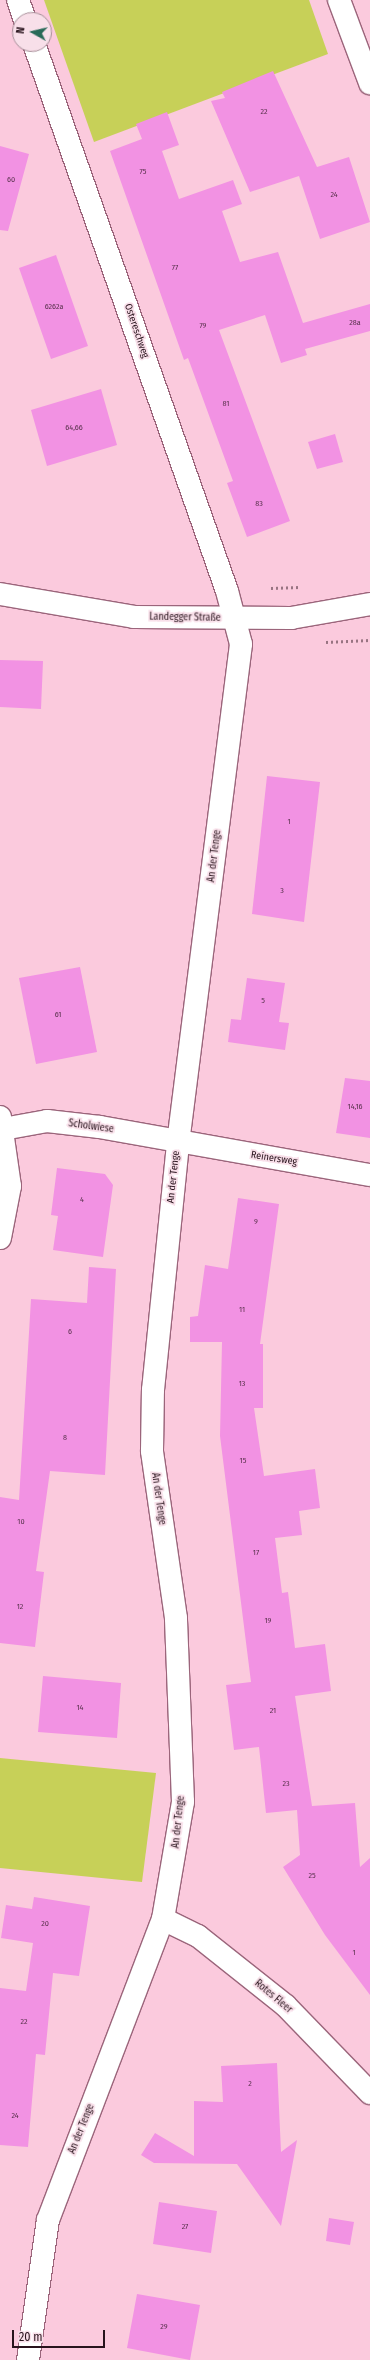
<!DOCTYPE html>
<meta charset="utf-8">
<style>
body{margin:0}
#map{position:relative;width:370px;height:2360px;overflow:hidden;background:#fbcadd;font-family:"Fira Sans Condensed",sans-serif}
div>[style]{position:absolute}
.green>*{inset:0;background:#c7d058}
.building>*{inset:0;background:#f292e3}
.path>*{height:2.5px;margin-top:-1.25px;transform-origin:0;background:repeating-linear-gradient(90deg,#987482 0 2px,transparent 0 5px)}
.roads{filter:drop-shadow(1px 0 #9b657b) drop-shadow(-1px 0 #9b657b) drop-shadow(0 1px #9b657b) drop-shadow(0 -1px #9b657b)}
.street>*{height:22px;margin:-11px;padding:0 11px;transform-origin:11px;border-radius:11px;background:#fff}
.secondary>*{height:22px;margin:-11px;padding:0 11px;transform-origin:11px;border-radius:11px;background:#fff}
span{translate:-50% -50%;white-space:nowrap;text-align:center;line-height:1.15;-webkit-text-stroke:3.5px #f8dfe9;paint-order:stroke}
.number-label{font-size:8px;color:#5a334e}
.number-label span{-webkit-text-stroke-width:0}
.street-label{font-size:10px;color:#28131c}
.north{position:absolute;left:12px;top:12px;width:40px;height:40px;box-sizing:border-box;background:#f8dfe9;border:1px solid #a58d97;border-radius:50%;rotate:278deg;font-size:11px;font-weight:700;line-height:16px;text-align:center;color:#28131c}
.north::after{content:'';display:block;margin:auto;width:14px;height:18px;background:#296a58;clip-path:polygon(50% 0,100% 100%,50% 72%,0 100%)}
.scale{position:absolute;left:12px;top:2330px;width:93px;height:18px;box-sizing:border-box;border:2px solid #28131c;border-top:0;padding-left:5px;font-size:12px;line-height:14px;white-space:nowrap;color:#28131c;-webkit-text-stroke:3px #f8dfe9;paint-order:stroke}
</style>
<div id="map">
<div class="green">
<div style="clip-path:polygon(44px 0,309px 0,328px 54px,94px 142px)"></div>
<div style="clip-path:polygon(0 1758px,156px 1773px,142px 1882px,0 1868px)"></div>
</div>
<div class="building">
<div style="clip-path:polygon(273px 71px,317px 167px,349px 157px,370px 222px,320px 239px,299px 176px,250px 192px,211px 101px,225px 98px,222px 92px)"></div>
<div style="clip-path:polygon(167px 112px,179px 145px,162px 151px,179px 199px,233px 180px,242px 204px,222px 211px,240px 262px,278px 252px,303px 323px,370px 304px,370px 331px,305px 349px,307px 355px,281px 363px,265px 315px,219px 330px,290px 521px,247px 537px,227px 483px,233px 481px,188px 358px,184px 360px,110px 151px,142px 139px,136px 124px)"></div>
<div style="clip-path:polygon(0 146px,29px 154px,8px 231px,0 230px)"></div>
<div style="clip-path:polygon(56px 255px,88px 346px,51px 359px,19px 268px)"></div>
<div style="clip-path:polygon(101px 389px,117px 445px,47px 466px,31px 410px)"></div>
<div style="clip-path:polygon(335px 434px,343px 462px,317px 469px,308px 442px)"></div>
<div style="clip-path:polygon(0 660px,43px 661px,41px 709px,0 707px)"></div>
<div style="clip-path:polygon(267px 776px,320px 782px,304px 922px,252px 914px)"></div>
<div style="clip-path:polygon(80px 967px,97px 1052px,36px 1064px,19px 978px)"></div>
<div style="clip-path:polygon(247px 978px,285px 983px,279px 1022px,289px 1023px,285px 1050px,228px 1042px,231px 1019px,241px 1020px)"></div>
<div style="clip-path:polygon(345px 1078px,370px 1081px,370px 1138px,336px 1133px)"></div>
<div style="clip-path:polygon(57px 1168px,105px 1174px,113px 1185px,103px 1257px,53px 1250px,58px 1216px,51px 1215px)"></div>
<div style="clip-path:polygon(238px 1198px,279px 1204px,260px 1344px,263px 1344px,263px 1408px,254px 1408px,264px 1476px,315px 1469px,320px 1508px,299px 1511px,302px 1535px,275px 1538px,282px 1593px,288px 1592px,295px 1648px,325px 1644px,331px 1691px,295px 1696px,312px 1806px,355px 1803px,360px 1867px,370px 1858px,370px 1995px,325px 1935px,283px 1867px,300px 1855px,297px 1810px,266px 1813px,259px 1747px,234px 1750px,226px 1685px,251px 1682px,220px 1436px,222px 1342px,190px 1342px,190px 1317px,198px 1316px,205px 1265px,228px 1269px)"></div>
<div style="clip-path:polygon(89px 1267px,116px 1269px,105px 1475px,50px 1471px,36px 1571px,44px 1572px,35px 1647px,0 1643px,0 1497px,19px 1500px,31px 1299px,87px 1303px)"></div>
<div style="clip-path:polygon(43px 1676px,121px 1683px,117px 1738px,38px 1732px)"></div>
<div style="clip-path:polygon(34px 1897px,90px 1906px,79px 1976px,53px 1973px,45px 2055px,36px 2054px,28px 2147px,0 2145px,0 1988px,26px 1991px,33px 1943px,1px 1938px,6px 1905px,32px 1909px)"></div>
<div style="clip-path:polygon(277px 2063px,281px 2152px,297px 2140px,281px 2226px,237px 2164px,154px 2163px,141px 2155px,155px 2133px,194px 2156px,194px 2101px,223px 2102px,221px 2066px)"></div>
<div style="clip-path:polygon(159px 2202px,217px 2211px,211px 2253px,153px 2244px)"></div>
<div style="clip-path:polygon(329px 2218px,354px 2222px,350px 2245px,326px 2241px)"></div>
<div style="clip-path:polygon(137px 2294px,200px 2305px,190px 2360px,127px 2348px)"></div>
</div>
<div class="path">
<div style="left:271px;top:588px;width:29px;rotate:-2deg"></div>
<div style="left:326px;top:642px;width:44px;rotate:-2.6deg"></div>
</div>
<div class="roads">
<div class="street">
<div style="left:18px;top:0;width:21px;rotate:71deg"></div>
<div style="left:339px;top:0;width:89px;rotate:69.5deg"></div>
<div style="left:0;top:1117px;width:70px;rotate:81.8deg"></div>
<div style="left:10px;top:1186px;width:53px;rotate:100.9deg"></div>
<div style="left:3px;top:1129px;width:45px;rotate:-10.3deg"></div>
<div style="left:47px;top:1121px;width:53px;rotate:6.5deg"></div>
<div style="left:100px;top:1127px;width:274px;rotate:10.1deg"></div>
<div style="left:163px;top:1919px;width:39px;rotate:26deg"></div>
<div style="left:198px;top:1936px;width:112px;rotate:38.5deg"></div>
<div style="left:286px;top:2006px;width:121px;rotate:46deg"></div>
<div style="left:28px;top:2360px;width:141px;rotate:-81.9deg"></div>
<div style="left:48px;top:2220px;width:322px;rotate:-69.1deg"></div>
<div style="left:163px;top:1919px;width:119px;rotate:-80.3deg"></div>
<div style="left:183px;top:1802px;width:184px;rotate:-92.2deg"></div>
<div style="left:176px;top:1618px;width:169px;rotate:-98.2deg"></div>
<div style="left:152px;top:1451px;width:61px;rotate:-89.1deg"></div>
<div style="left:153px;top:1390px;width:248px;rotate:-84.2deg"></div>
<div style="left:178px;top:1143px;width:503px;rotate:-82.8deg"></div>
<div style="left:241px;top:644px;width:55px;rotate:-104.8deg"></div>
<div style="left:227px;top:591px;width:580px;rotate:-109.43deg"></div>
</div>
<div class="secondary">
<div style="left:0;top:594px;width:136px;rotate:9.7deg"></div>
<div style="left:134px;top:617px;width:157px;rotate:0.4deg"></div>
<div style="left:291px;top:618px;width:80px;rotate:-10deg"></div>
</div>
</div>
<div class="number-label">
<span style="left:264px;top:112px">22</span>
<span style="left:143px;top:172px">75</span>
<span style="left:11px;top:180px">60</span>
<span style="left:334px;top:195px">24</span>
<span style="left:175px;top:268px">77</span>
<span style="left:54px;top:307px">6262a</span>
<span style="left:355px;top:323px">28a</span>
<span style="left:203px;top:326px">79</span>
<span style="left:226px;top:404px">81</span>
<span style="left:74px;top:428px">64,66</span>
<span style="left:259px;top:504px">83</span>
<span style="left:289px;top:822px">1</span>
<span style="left:282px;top:891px">3</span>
<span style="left:263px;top:1001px">5</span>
<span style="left:58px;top:1015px">61</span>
<span style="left:355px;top:1107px">14,16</span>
<span style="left:82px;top:1200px">4</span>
<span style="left:256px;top:1222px">9</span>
<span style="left:242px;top:1310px">11</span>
<span style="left:70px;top:1332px">6</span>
<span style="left:242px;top:1384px">13</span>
<span style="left:65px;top:1438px">8</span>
<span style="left:243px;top:1461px">15</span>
<span style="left:21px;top:1522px">10</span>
<span style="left:256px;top:1553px">17</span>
<span style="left:20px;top:1607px">12</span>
<span style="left:268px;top:1621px">19</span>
<span style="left:80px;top:1708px">14</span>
<span style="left:273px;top:1711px">21</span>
<span style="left:286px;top:1784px">23</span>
<span style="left:312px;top:1876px">25</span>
<span style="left:45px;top:1924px">20</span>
<span style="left:354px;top:1953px">1</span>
<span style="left:24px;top:2022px">22</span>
<span style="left:250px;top:2084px">2</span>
<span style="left:15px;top:2116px">24</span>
<span style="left:185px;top:2227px">27</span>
<span style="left:164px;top:2327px">29</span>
</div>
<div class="street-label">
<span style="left:136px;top:331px;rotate:71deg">Ostereschweg</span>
<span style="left:185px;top:618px;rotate:1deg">Landegger Straße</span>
<span style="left:215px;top:856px;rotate:-83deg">An der Tenge</span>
<span style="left:91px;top:1127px;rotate:8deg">Scholwiese</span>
<span style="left:274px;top:1159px;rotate:9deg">Reinersweg</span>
<span style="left:174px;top:1177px;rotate:-84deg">An der Tenge</span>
<span style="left:158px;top:1499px;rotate:82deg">An der Tenge</span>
<span style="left:179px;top:1822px;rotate:-84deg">An der Tenge</span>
<span style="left:273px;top:1997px;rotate:40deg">Rotes Fleer</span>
<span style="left:82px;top:2129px;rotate:-68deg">An der Tenge</span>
</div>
<div class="north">N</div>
<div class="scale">20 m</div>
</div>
